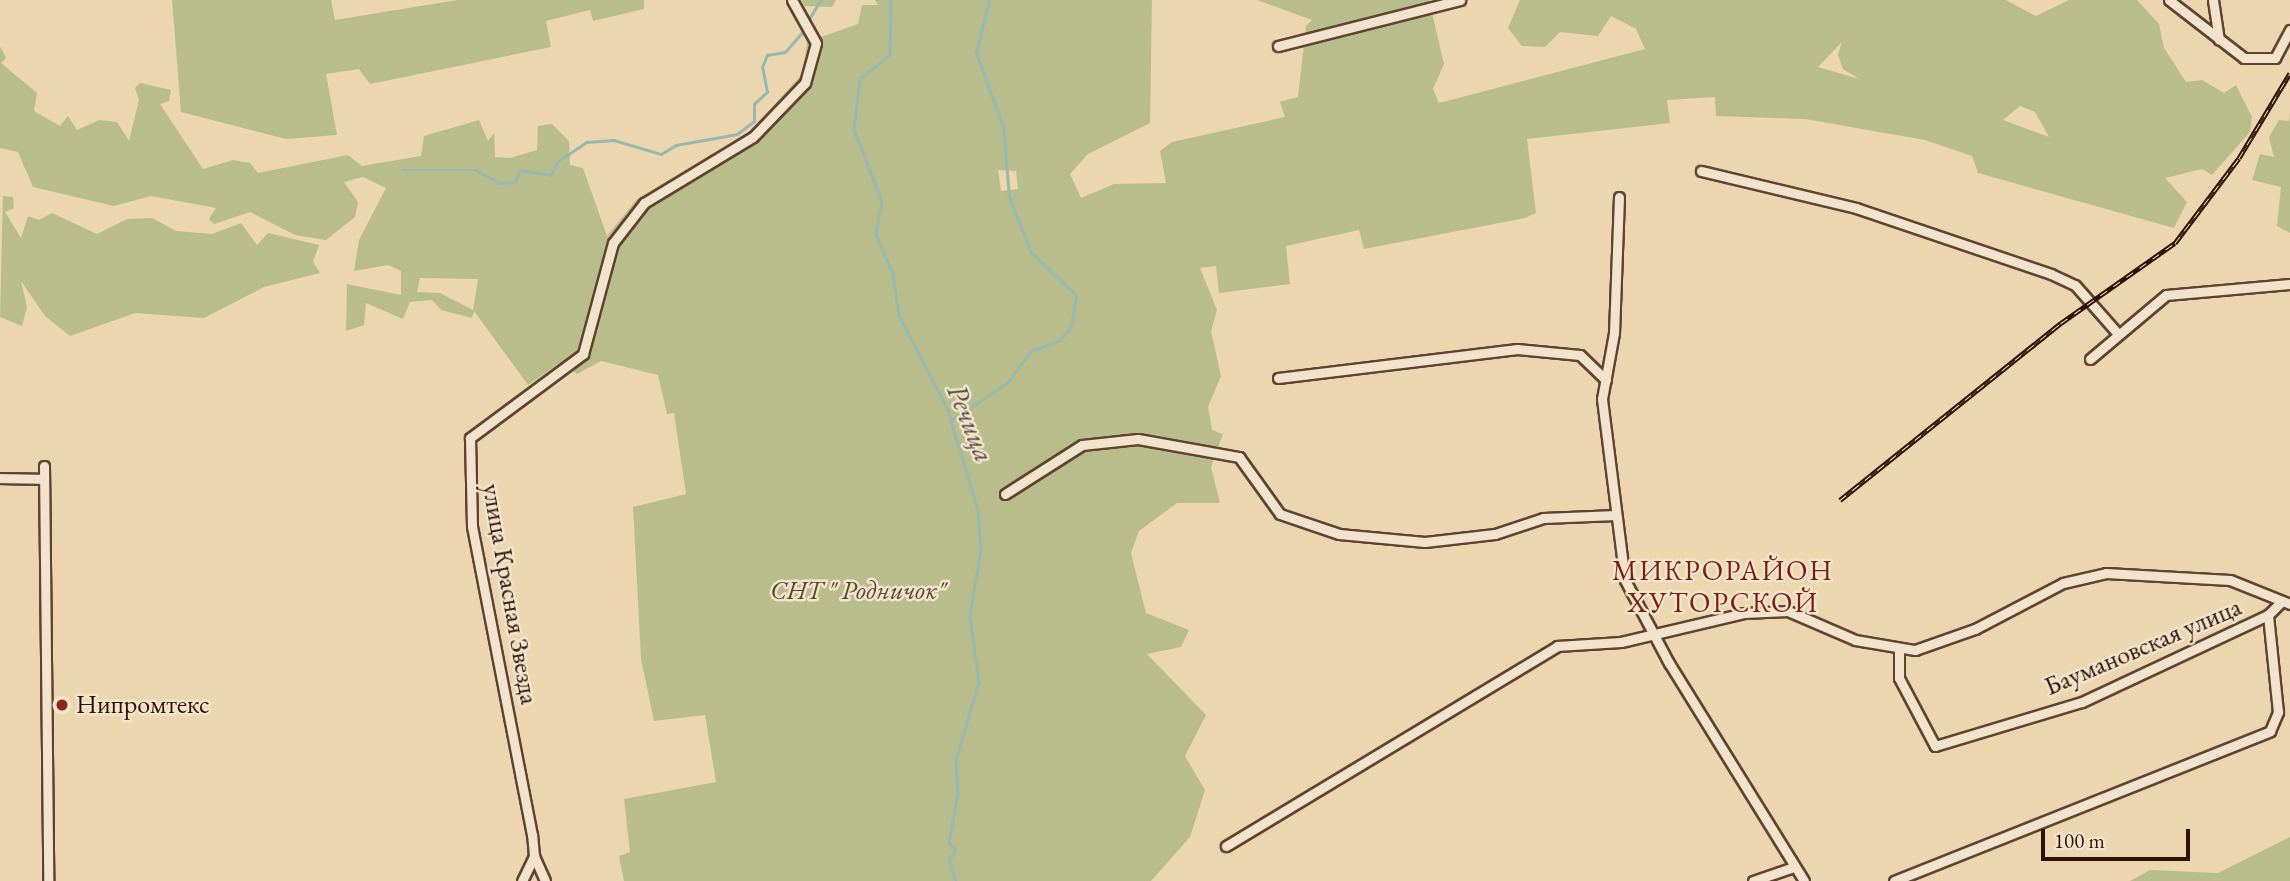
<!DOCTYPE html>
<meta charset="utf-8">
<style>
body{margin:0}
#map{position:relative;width:2290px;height:881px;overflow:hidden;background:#ebd6b0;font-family:"EB Garamond",serif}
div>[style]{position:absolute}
.green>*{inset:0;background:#b8bd8b}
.stream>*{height:2.5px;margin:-1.25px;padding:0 1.25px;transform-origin:1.25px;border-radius:1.25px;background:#98b9ae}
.roads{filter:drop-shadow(2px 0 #604230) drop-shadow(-2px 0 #604230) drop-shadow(0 2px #604230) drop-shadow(0 -2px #604230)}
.street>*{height:9px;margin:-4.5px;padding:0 4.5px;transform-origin:4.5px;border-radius:4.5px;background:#f2e4cc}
.rail>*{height:5px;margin-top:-2.5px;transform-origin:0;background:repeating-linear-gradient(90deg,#f2e4cc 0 8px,#311005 0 16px);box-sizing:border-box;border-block:2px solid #311005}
.dots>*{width:19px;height:19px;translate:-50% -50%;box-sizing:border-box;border:4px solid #f2e4cc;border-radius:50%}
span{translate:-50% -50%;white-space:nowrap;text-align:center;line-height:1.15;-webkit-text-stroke:5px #f2e4cc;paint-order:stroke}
.park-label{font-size:26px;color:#5a442d;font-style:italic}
.street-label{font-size:26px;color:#311005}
.poi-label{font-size:26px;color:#311005}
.left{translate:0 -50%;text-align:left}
.water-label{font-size:28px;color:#554b40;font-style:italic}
.neighbourhood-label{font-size:28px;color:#7a1f14;letter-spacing:2px}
.scale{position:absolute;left:2041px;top:829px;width:149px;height:32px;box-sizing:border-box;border:4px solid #311005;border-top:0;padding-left:9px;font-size:21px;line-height:24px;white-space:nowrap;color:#311005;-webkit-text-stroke:5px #f2e4cc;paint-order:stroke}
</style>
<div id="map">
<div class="green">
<div style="clip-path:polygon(172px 0,331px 0,335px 20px,457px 0,644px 0,644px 9px,593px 21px,590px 10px,546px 21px,551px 47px,370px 84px,359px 69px,326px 74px,337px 135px,286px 139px,181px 112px)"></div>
<div style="clip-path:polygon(802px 0,836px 0,832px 7px,804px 6px)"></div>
<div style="clip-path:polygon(evenodd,875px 0,1152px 0,1150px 123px,1088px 154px,1070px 174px,1081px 198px,1114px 184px,1166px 183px,1160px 151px,1172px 142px,1285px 117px,1280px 102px,1298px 97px,1306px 26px,1312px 20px,1257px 0,1429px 0,1444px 64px,1433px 89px,1439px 103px,1645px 49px,1636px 29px,1611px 16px,1598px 36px,1560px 32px,1545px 47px,1522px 46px,1508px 28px,1520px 0,2006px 0,2036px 16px,2069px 0,2137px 0,2159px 24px,2164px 48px,2186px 82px,2202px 80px,2224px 93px,2236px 85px,2252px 117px,2250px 132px,2212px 175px,2202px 169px,2165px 178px,2187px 202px,2174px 228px,1978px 173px,1972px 156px,1925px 140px,1805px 119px,1716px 116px,1715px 97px,1667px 100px,1670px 123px,1527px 139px,1536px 213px,1525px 218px,1364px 249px,1359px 230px,1286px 246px,1290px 284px,1219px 293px,1216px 266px,1200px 268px,1217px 310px,1211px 331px,1221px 376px,1208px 407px,1212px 430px,1223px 434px,1211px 467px,1220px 503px,1177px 503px,1139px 531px,1131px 553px,1146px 613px,1189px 630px,1181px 647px,1147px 654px,1206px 715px,1185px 756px,1205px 790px,1190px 837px,1151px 881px,624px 881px,619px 856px,630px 852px,624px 799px,716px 782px,705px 715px,654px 721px,641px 659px,633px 507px,686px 494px,674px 413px,667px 414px,658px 375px,601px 361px,577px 374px,561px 362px,528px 385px,474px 311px,472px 318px,441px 310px,432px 300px,410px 302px,403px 319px,366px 303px,364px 325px,346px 331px,347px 284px,401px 295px,401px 271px,388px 265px,354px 271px,359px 240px,386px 188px,363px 177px,344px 182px,358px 202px,355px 217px,326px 240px,295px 235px,250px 212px,214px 224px,209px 219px,216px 208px,151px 196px,114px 206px,33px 187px,18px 152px,0 148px,0 46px,6px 58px,1px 63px,37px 93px,34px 111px,60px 126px,68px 116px,77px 130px,99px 120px,117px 122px,129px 141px,139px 100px,135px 88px,140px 83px,171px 90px,169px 101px,160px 104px,203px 169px,233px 160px,250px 163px,258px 173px,348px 155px,362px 166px,421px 156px,424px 136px,479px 120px,488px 141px,494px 133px,495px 157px,510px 158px,537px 150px,538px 126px,552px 124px,569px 141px,570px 165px,583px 168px,607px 236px,637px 199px,749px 133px,803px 73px,807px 42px,858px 24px,862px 5px,878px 5px,875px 0,1842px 42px,1838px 55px,1843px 69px,1859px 79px,1818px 67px,1842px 42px,875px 0,2020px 106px,2035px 112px,2049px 137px,2003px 120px,2020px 106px,875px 0,998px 170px,1016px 171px,1018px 189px,1001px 191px,998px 170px,875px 0,420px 278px,478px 279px,473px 310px,440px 293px,417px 292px,420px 278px)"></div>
<div style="clip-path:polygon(2290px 110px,2290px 233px,2277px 226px,2281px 187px,2252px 180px,2260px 154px,2274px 157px,2269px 137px,2279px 120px,2289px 121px)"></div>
<div style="clip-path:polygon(3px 196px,13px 197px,14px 208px,5px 212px,21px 238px,28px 216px,39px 220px,52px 213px,97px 234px,127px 219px,152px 218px,176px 231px,212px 234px,241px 223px,257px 245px,268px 233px,319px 245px,313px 262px,320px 273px,264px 287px,204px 318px,135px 313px,70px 336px,45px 316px,21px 281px,27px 307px,22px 326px,0 317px)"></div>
<div style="clip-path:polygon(2290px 837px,2290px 881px,2130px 881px,2150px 870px,2218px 873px)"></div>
</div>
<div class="stream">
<div style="left:891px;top:0;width:55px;rotate:91deg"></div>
<div style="left:890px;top:55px;width:38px;rotate:141deg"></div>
<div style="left:860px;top:79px;width:50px;rotate:96.8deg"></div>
<div style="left:854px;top:129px;width:78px;rotate:69deg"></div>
<div style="left:882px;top:202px;width:33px;rotate:101deg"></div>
<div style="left:876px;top:234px;width:43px;rotate:67deg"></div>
<div style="left:893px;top:274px;width:41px;rotate:81.7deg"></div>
<div style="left:899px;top:315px;width:107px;rotate:62.7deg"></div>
<div style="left:948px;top:410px;width:104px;rotate:73.3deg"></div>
<div style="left:978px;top:510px;width:40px;rotate:85.7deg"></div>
<div style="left:981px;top:550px;width:67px;rotate:99.5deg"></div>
<div style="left:970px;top:616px;width:68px;rotate:82.3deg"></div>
<div style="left:979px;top:683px;width:80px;rotate:106.6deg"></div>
<div style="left:956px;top:760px;width:34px;rotate:87deg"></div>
<div style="left:958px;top:794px;width:50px;rotate:100.4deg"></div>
<div style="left:949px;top:843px;width:9px;rotate:41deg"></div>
<div style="left:956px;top:849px;width:13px;rotate:122deg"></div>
<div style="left:949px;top:860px;width:22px;rotate:72deg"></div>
<div style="left:807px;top:22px;width:26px;rotate:-58deg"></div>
<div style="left:403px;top:170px;width:73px"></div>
<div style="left:476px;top:170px;width:26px;rotate:29deg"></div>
<div style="left:499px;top:183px;width:16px;rotate:-4deg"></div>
<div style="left:515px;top:182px;width:13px;rotate:-67deg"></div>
<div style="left:520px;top:170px;width:31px;rotate:9deg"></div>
<div style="left:551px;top:175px;width:14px;rotate:-65deg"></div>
<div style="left:557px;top:162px;width:36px;rotate:-34deg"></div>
<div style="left:587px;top:142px;width:27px;rotate:-4deg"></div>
<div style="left:614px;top:140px;width:49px;rotate:16.6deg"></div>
<div style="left:661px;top:154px;width:17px;rotate:-31deg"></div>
<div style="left:676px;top:145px;width:62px;rotate:-10.2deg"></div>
<div style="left:737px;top:134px;width:21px;rotate:-37deg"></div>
<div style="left:754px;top:121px;width:17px;rotate:-90deg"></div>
<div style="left:754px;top:104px;width:18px;rotate:-43deg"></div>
<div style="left:767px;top:92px;width:25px;rotate:-101deg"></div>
<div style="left:762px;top:67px;width:13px;rotate:-67deg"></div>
<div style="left:767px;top:55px;width:18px;rotate:-9deg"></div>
<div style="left:785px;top:52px;width:30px;rotate:-49deg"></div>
<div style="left:952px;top:420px;width:66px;rotate:-33.9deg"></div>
<div style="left:1007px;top:383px;width:40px;rotate:-53deg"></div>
<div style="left:1031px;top:351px;width:30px;rotate:-20deg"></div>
<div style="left:1059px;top:341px;width:18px;rotate:-49deg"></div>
<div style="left:1071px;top:327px;width:32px;rotate:-81deg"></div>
<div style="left:1076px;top:295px;width:62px;rotate:-137deg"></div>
<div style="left:1031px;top:253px;width:60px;rotate:-111.4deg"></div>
<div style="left:1009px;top:197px;width:70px;rotate:-94.9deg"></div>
<div style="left:1003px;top:127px;width:79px;rotate:-110deg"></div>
<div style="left:976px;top:53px;width:55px;rotate:-76.2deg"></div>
</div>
<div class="roads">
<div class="street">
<div style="left:2169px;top:0;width:95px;rotate:37.7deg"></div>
<div style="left:2244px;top:58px;width:31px"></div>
<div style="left:2275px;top:58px;width:32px;rotate:-62deg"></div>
<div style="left:2213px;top:0;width:40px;rotate:81.5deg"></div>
<div style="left:1278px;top:46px;width:188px;rotate:-14.2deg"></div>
<div style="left:1701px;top:171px;width:159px;rotate:13.4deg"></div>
<div style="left:1856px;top:208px;width:206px;rotate:18.7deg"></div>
<div style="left:2051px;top:274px;width:26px;rotate:25deg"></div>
<div style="left:2075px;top:285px;width:65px;rotate:48.7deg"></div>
<div style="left:1619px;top:197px;width:136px;rotate:92.1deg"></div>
<div style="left:1614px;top:333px;width:67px;rotate:100.3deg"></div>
<div style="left:1602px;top:399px;width:182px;rotate:82.8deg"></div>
<div style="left:1625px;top:580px;width:94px;rotate:62.1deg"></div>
<div style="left:1669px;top:663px;width:256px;rotate:58.2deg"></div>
<div style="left:2090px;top:359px;width:99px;rotate:-40.1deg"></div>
<div style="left:2166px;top:295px;width:124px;rotate:-5.1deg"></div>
<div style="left:1278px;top:378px;width:241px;rotate:-6.9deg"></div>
<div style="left:1517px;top:349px;width:63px;rotate:5.4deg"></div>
<div style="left:1580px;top:355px;width:36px;rotate:44deg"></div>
<div style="left:44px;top:466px;width:415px;rotate:89.4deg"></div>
<div style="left:0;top:478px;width:44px;rotate:1.3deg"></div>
<div style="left:1005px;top:494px;width:91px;rotate:-32.5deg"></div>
<div style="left:1082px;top:445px;width:56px;rotate:-6.1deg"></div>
<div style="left:1138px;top:439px;width:103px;rotate:10.1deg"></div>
<div style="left:1239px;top:457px;width:70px;rotate:54.3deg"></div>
<div style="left:1280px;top:514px;width:62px;rotate:18.7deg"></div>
<div style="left:1339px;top:534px;width:86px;rotate:5.3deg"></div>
<div style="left:1425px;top:542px;width:70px;rotate:-6.5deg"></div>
<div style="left:1495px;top:534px;width:51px;rotate:-18.4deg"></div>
<div style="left:1543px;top:518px;width:73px;rotate:-2.4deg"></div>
<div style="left:1899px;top:649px;width:29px;rotate:90deg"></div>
<div style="left:1899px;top:678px;width:77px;rotate:62.1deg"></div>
<div style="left:1935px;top:746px;width:153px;rotate:-16.7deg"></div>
<div style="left:2082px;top:702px;width:205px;rotate:-25.1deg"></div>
<div style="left:1226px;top:846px;width:387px;rotate:-31.1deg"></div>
<div style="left:1557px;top:646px;width:64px;rotate:-3.6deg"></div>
<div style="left:1621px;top:642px;width:126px;rotate:-13.3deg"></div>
<div style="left:1744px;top:613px;width:44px;rotate:-2.6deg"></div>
<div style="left:1788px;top:611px;width:73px;rotate:23.4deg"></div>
<div style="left:1855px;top:640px;width:61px;rotate:9.5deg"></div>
<div style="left:1915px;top:650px;width:64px;rotate:-19.3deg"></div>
<div style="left:1975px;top:629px;width:99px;rotate:-27.6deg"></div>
<div style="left:2063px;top:583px;width:44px;rotate:-13.1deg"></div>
<div style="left:2106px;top:573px;width:124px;rotate:3.2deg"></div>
<div style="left:2230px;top:580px;width:65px;rotate:21.8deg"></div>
<div style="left:534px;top:856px;width:27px;rotate:66deg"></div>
<div style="left:522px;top:881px;width:28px;rotate:-64deg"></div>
<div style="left:534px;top:856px;width:21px;rotate:-95deg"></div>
<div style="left:532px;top:835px;width:315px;rotate:-101deg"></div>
<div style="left:472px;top:526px;width:88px;rotate:-91.3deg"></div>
<div style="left:470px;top:438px;width:141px;rotate:-36.6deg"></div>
<div style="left:583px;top:354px;width:115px;rotate:-74.9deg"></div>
<div style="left:613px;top:243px;width:51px;rotate:-52.2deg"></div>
<div style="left:644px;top:203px;width:127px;rotate:-31.2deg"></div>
<div style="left:753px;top:137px;width:75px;rotate:-46.1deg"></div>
<div style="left:805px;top:83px;width:41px;rotate:-74.6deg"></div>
<div style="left:816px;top:43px;width:49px;rotate:-119.2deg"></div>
<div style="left:1753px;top:881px;width:40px;rotate:-18.9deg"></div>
<div style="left:1894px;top:881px;width:405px;rotate:-21.7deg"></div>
<div style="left:2270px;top:731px;width:21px;rotate:-67deg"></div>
<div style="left:2278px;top:712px;width:98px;rotate:-95.9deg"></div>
<div style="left:2268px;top:615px;width:18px;rotate:-45deg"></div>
</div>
</div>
<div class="rail">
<div style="left:1840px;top:500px;width:283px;rotate:-38.7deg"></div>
<div style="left:2061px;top:323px;width:139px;rotate:-35.1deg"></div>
<div style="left:2175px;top:243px;width:106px;rotate:-53deg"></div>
<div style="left:2239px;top:158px;width:99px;rotate:-59deg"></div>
</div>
<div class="dots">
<div style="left:62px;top:705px;background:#8f2418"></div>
</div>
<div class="park-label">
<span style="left:858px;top:591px">СНТ " Родничок"</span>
</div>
<div class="street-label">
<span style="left:510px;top:594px;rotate:80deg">улица Красная Звезда</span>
<span style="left:2143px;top:647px;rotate:-23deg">Баумановская улица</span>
</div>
<div class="poi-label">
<span class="left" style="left:76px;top:705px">Нипромтекс</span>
</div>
<div class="water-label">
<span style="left:971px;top:423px;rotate:68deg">Речица</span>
</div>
<div class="neighbourhood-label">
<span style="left:1723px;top:586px">МИКРОРАЙОН<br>ХУТОРСКОЙ</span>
</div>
<div class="scale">100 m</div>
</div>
